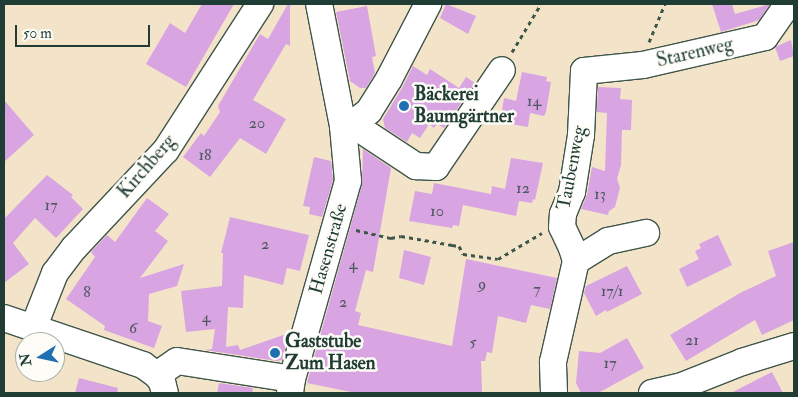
<!DOCTYPE html>
<meta charset="utf-8">
<style>
body{margin:0}
#map{position:relative;width:798px;height:397px;overflow:hidden;background:#f3e4c9;font-family:"IM FELL Double Pica",serif}
div>[style]{position:absolute}
.building>*{inset:0;background:#d8a4e1}
.path>*{height:3px;margin-top:-1.5px;transform-origin:0;background:repeating-linear-gradient(90deg,#3f564a 0 4px,transparent 0 8px)}
.roads{filter:drop-shadow(1px 0 #3f564a) drop-shadow(-1px 0 #3f564a) drop-shadow(0 1px #3f564a) drop-shadow(0 -1px #3f564a)}
.minor>*{height:26px;margin:-13px;padding:0 13px;transform-origin:13px;border-radius:13px;background:#fff}
.dots>*{width:14px;height:14px;translate:-50% -50%;box-sizing:border-box;border:2px solid #fdfcf7;border-radius:50%}
span{translate:-50% -50%;white-space:nowrap;text-align:center;line-height:1.15;-webkit-text-stroke:5px #fdfcf7;paint-order:stroke}
.number-label{font-size:16px;color:#4d575f}
.number-label span{-webkit-text-stroke-width:0}
.street-label{font-size:19px;color:#1f3d34}
.poi-label{font-size:19px;color:#1f3d34;font-weight:700}
.left{translate:0 -50%;text-align:left}
.frame{position:absolute;inset:0;border:5px solid #1f3d34;pointer-events:none}
.north{position:absolute;left:15px;top:332px;width:50px;height:50px;box-sizing:border-box;background:#fdfcf7;border:1px solid #a4b0a9;border-radius:50%;rotate:260deg;font-size:14px;font-weight:700;line-height:20px;text-align:center;color:#1f3d34}
.north::after{content:'';display:block;margin:auto;width:18px;height:22px;background:#1f6fb2;clip-path:polygon(50% 0,100% 100%,50% 72%,0 100%)}
.scale{position:absolute;left:15px;top:25px;width:135px;height:22px;box-sizing:border-box;border:2px solid #1f3d34;border-top:0;padding-left:6px;font-size:15px;line-height:18px;white-space:nowrap;color:#1f3d34;-webkit-text-stroke:4px #fdfcf7;paint-order:stroke}
</style>
<div id="map">
<div class="building">
<div style="clip-path:polygon(202px 4px,234px 4px,186px 87px,146px 64px,170px 23px,185px 33px)"></div>
<div style="clip-path:polygon(288px 4px,290px 4px,290px 46px,286px 44px,253px 100px,286px 119px,266px 154px,240px 138px,210px 177px,183px 157px,201px 133px,204px 136px,220px 112px,218px 106px,260px 34px,268px 39px)"></div>
<div style="clip-path:polygon(446px 4px,476px 16px,468px 34px,440px 18px)"></div>
<div style="clip-path:polygon(712px 4px,732px 4px,735px 14px,770px 4px,759px 20px,721px 32px)"></div>
<div style="clip-path:polygon(367px 6px,376px 56px,372px 57px,375px 73px,366px 88px,360px 88px,350px 81px,336px 12px)"></div>
<div style="clip-path:polygon(791px 40px,794px 56px,780px 61px,775px 47px)"></div>
<div style="clip-path:polygon(413px 66px,427px 75px,430px 69px,459px 88px,466px 77px,475px 83px,444px 128px,437px 124px,434px 128px,429px 124px,420px 138px,412px 133px,407px 142px,385px 128px,383px 119px,402px 88px)"></div>
<div style="clip-path:polygon(522px 72px,547px 77px,546px 81px,551px 82px,546px 112px,544px 116px,530px 113px,528px 127px,500px 122px,504px 98px,516px 101px)"></div>
<div style="clip-path:polygon(598px 87px,621px 88px,620px 99px,632px 100px,631px 130px,622px 130px,621px 165px,617px 179px,620px 188px,615px 207px,609px 211px,608px 215px,581px 209px,587px 195px,592px 167px,605px 171px,607px 113px,597px 112px)"></div>
<div style="clip-path:polygon(4px 100px,34px 135px,4px 162px)"></div>
<div style="clip-path:polygon(363px 149px,391px 168px,373px 272px,366px 270px,355px 311px,361px 313px,358px 325px,452px 346px,466px 259px,557px 278px,550px 309px,531px 305px,526px 323px,498px 316px,492px 353px,487px 352px,485px 361px,481px 361px,482px 393px,356px 393px,307px 383px,362px 185px)"></div>
<div style="clip-path:polygon(314px 157px,331px 161px,333px 180px,322px 217px,309px 214px,310px 207px,303px 206px)"></div>
<div style="clip-path:polygon(511px 158px,543px 163px,535px 200px,533px 199px,532px 203px,519px 201px,516px 216px,463px 205px,459px 226px,453px 225px,452px 228px,409px 221px,415px 191px,432px 194px,434px 183px,491px 194px,492px 186px,505px 189px)"></div>
<div style="clip-path:polygon(47px 175px,73px 195px,71px 197px,83px 209px,56px 238px,35px 218px,13px 243px,29px 264px,4px 283px,4px 219px)"></div>
<div style="clip-path:polygon(147px 198px,169px 214px,155px 231px,168px 241px,140px 278px,184px 264px,177px 286px,149px 294px,148px 321px,162px 326px,154px 348px,104px 330px,105px 326px,66px 299px,95px 257px,91px 252px,107px 235px,115px 242px)"></div>
<div style="clip-path:polygon(230px 217px,309px 235px,300px 271px,287px 268px,283px 285px,244px 275px,243px 308px,228px 307px,226px 347px,238px 345px,240px 350px,289px 333px,282px 360px,277px 361px,205px 350px,212px 349px,215px 329px,186px 332px,181px 291px,222px 286px,223px 253px,221px 253px)"></div>
<div style="clip-path:polygon(718px 235px,732px 265px,687px 287px,679px 269px,699px 259px,695px 251px,701px 248px,699px 244px)"></div>
<div style="clip-path:polygon(794px 242px,794px 320px,762px 335px,755px 320px,686px 361px,670px 335px,740px 293px,776px 276px,768px 251px)"></div>
<div style="clip-path:polygon(404px 250px,431px 257px,424px 285px,399px 278px)"></div>
<div style="clip-path:polygon(627px 266px,642px 294px,607px 312px,606px 310px,596px 316px,584px 293px,586px 286px)"></div>
<div style="clip-path:polygon(627px 338px,644px 368px,598px 393px,581px 393px,576px 383px,579px 351px,600px 353px)"></div>
<div style="clip-path:polygon(772px 372px,783px 393px,731px 393px)"></div>
<div style="clip-path:polygon(79px 378px,118px 388px,117px 393px,75px 393px)"></div>
<div style="clip-path:polygon(219px 383px,253px 388px,252px 393px,217px 393px)"></div>
</div>
<div class="path">
<div style="left:649px;top:42px;width:41px;rotate:-67.2deg"></div>
<div style="left:512px;top:52px;width:56px;rotate:-58.9deg"></div>
<div style="left:356px;top:230px;width:36px;rotate:13deg"></div>
<div style="left:391px;top:238px;width:10px;rotate:-11deg"></div>
<div style="left:401px;top:236px;width:52px;rotate:10deg"></div>
<div style="left:452px;top:245px;width:7px;rotate:8deg"></div>
<div style="left:459px;top:246px;width:9px;rotate:63deg"></div>
<div style="left:463px;top:254px;width:35px;rotate:8deg"></div>
<div style="left:498px;top:259px;width:51px;rotate:-30.6deg"></div>
</div>
<div class="roads">
<div class="minor">
<div style="left:352px;top:124px;width:77px;rotate:33.3deg"></div>
<div style="left:416px;top:166px;width:20px;rotate:3deg"></div>
<div style="left:436px;top:167px;width:117px;rotate:-55.8deg"></div>
<div style="left:343px;top:126px;width:9px;rotate:-13deg"></div>
<div style="left:352px;top:124px;width:21px;rotate:-37deg"></div>
<div style="left:369px;top:111px;width:38px;rotate:-58deg"></div>
<div style="left:389px;top:79px;width:85px;rotate:-62.5deg"></div>
<div style="left:576px;top:261px;width:38px;rotate:-32deg"></div>
<div style="left:608px;top:241px;width:39px;rotate:-12deg"></div>
<div style="left:4px;top:318px;width:147px;rotate:18.7deg"></div>
<div style="left:143px;top:365px;width:17px;rotate:36deg"></div>
<div style="left:157px;top:375px;width:9px;rotate:54deg"></div>
<div style="left:162px;top:382px;width:11px;rotate:75deg"></div>
<div style="left:34px;top:326px;width:57px;rotate:-68.4deg"></div>
<div style="left:55px;top:273px;width:31px;rotate:-53deg"></div>
<div style="left:74px;top:248px;width:134px;rotate:-46.8deg"></div>
<div style="left:166px;top:150px;width:174px;rotate:-57.2deg"></div>
<div style="left:157px;top:375px;width:24px;rotate:-35deg"></div>
<div style="left:177px;top:361px;width:116px;rotate:8.9deg"></div>
<div style="left:290px;top:393px;width:14px;rotate:-82deg"></div>
<div style="left:292px;top:379px;width:206px;rotate:-74.2deg"></div>
<div style="left:348px;top:181px;width:55px;rotate:-95.2deg"></div>
<div style="left:343px;top:126px;width:124px;rotate:-101.1deg"></div>
<div style="left:554px;top:393px;width:31px;rotate:-92deg"></div>
<div style="left:553px;top:362px;width:104px;rotate:-77.2deg"></div>
<div style="left:576px;top:261px;width:14px;rotate:-107deg"></div>
<div style="left:572px;top:248px;width:23px;rotate:-115deg"></div>
<div style="left:562px;top:227px;width:13px;rotate:-86deg"></div>
<div style="left:563px;top:214px;width:24px;rotate:-68deg"></div>
<div style="left:572px;top:192px;width:58px;rotate:-81deg"></div>
<div style="left:581px;top:135px;width:64px;rotate:-87.3deg"></div>
<div style="left:584px;top:71px;width:59px;rotate:-5.8deg"></div>
<div style="left:643px;top:65px;width:125px;rotate:-12.9deg"></div>
<div style="left:765px;top:37px;width:40px;rotate:-55.1deg"></div>
<div style="left:652px;top:393px;width:28px;rotate:-13deg"></div>
<div style="left:679px;top:387px;width:68px;rotate:-21.6deg"></div>
<div style="left:742px;top:362px;width:54px;rotate:-17.1deg"></div>
</div>
</div>
<div class="dots">
<div style="left:404px;top:106px;background:#1f6fb2"></div>
<div style="left:275px;top:353px;background:#1f6fb2"></div>
</div>
<div class="number-label">
<span style="left:534px;top:101px">14</span>
<span style="left:257px;top:123px">20</span>
<span style="left:205px;top:155px">18</span>
<span style="left:523px;top:188px">12</span>
<span style="left:600px;top:194px">13</span>
<span style="left:51px;top:205px">17</span>
<span style="left:437px;top:211px">10</span>
<span style="left:265px;top:244px">2</span>
<span style="left:353px;top:264px">4</span>
<span style="left:482px;top:284px">9</span>
<span style="left:537px;top:289px">7</span>
<span style="left:612px;top:291px">17/1</span>
<span style="left:87px;top:292px">8</span>
<span style="left:343px;top:302px">2</span>
<span style="left:206px;top:317px">4</span>
<span style="left:133px;top:328px">6</span>
<span style="left:692px;top:340px">21</span>
<span style="left:473px;top:342px">5</span>
<span style="left:610px;top:363px">17</span>
</div>
<div class="street-label">
<span style="left:695px;top:53px;rotate:-13deg">Starenweg</span>
<span style="left:147px;top:167px;rotate:-49deg">Kirchberg</span>
<span style="left:572px;top:168px;rotate:-79deg">Taubenweg</span>
<span style="left:329px;top:249px;rotate:-74deg">Hasenstraße</span>
</div>
<div class="poi-label">
<span class="left" style="left:414px;top:106px">Bäckerei<br>Baumgärtner</span>
<span class="left" style="left:285px;top:353px">Gaststube<br>Zum Hasen</span>
</div>
<div class="frame"></div>
<div class="north">N</div>
<div class="scale">50 m</div>
</div>
